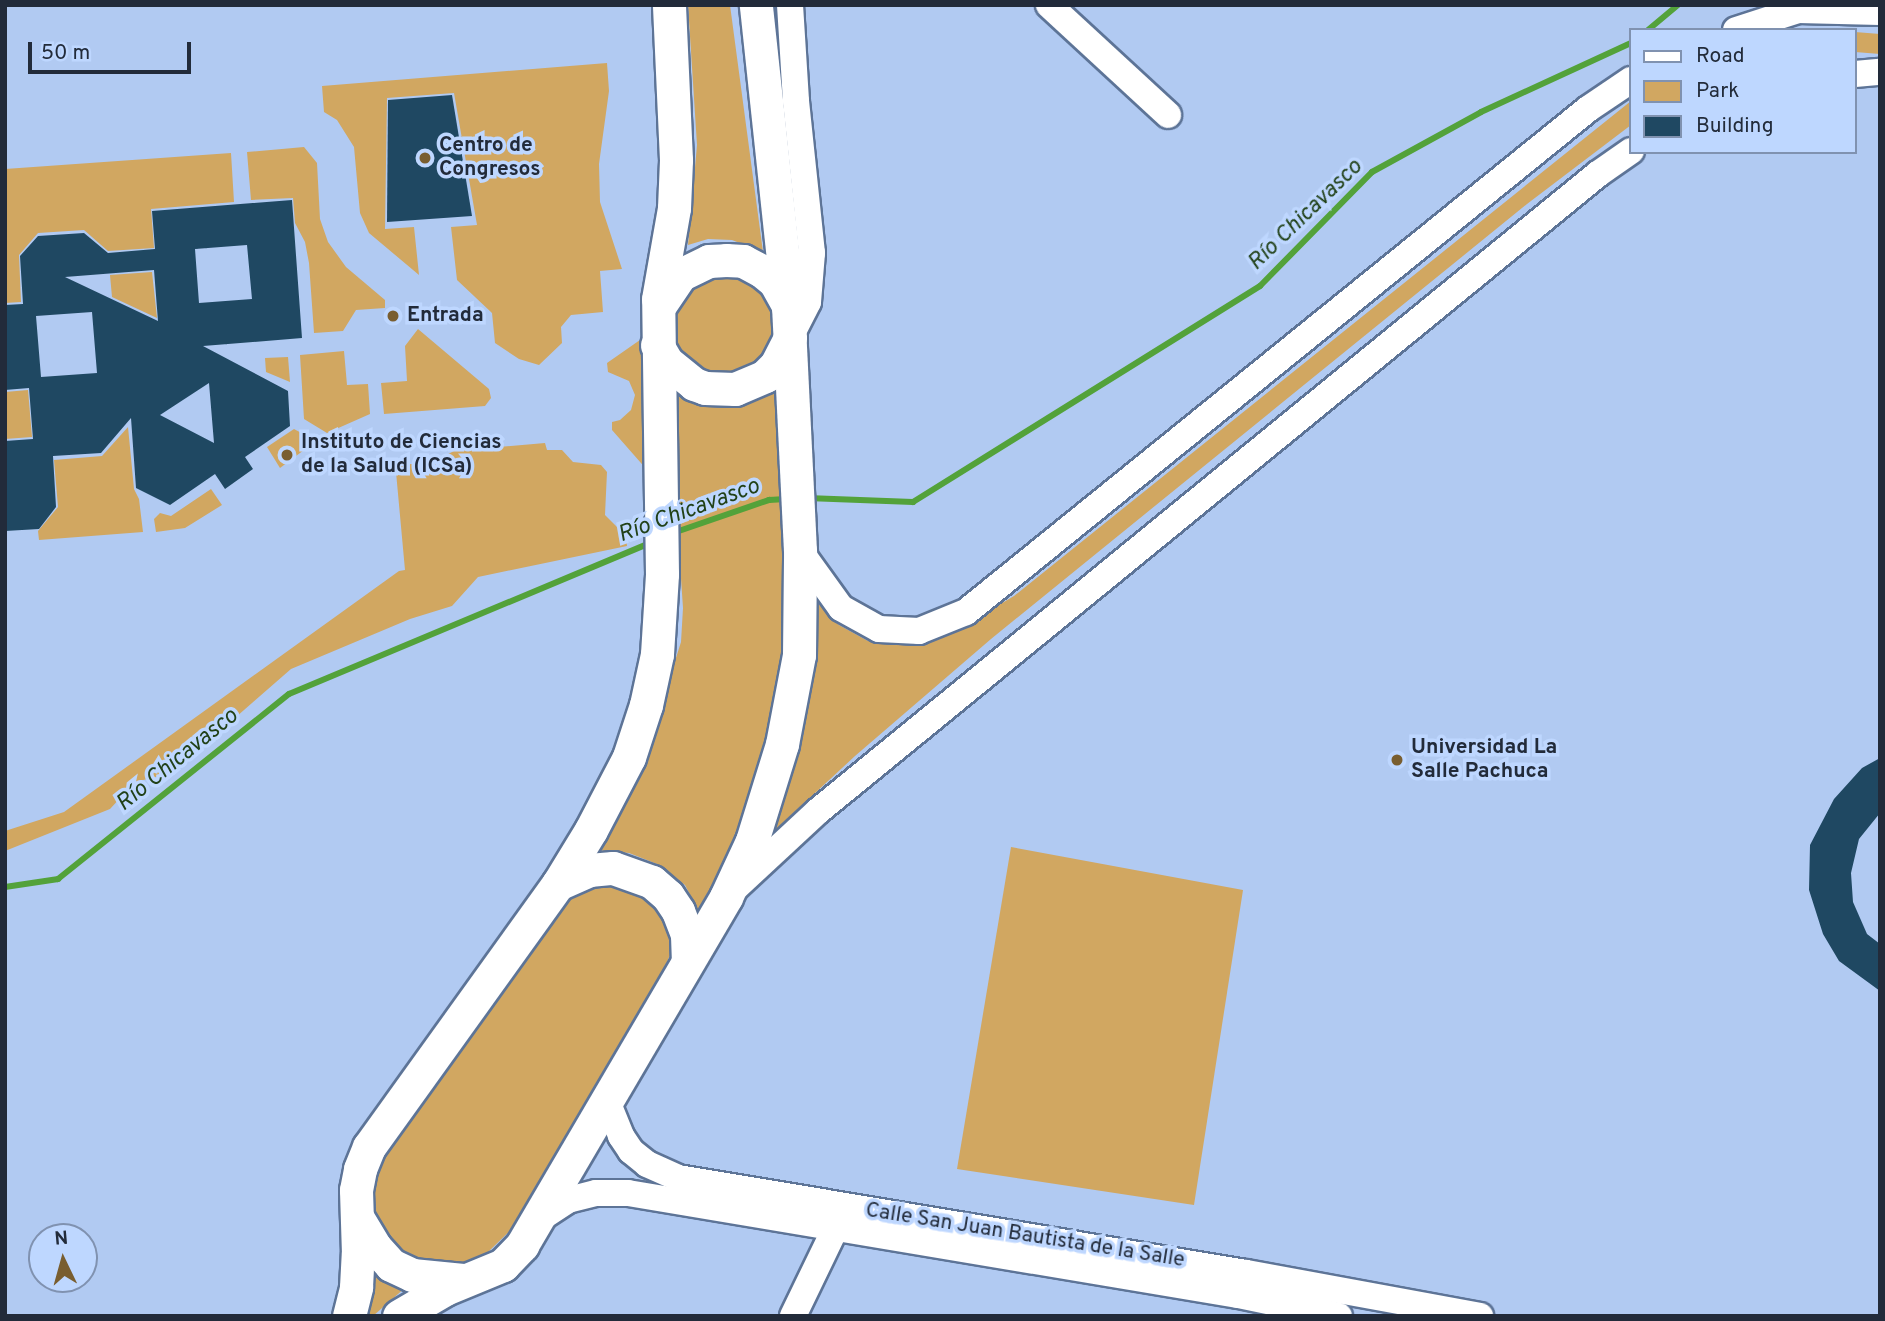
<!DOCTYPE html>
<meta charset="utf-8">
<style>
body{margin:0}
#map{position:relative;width:1885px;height:1321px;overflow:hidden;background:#b1caf2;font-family:Overpass,sans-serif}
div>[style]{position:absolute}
.green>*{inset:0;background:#d1a761}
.stream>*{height:6px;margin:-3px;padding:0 3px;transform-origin:3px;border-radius:3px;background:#53a23a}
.building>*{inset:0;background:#1f4862}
.roads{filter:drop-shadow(2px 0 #5d7497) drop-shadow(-2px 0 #5d7497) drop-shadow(0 2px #5d7497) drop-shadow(0 -2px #5d7497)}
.minor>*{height:26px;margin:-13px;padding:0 13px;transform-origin:13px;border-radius:13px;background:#fff}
.major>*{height:33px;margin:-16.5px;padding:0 16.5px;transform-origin:16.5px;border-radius:16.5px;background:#fff}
.dots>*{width:19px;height:19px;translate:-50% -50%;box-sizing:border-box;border:4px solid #bed7ff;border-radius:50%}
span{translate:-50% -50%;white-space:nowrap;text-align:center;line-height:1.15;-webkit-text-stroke:7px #bed7ff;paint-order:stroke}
.poi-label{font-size:21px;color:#222b3a;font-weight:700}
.left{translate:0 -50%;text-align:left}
.street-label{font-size:21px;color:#222b3a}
.water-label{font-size:23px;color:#214118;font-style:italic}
.frame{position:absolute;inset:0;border:7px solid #222b3a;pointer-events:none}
.legend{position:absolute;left:1629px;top:28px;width:228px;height:126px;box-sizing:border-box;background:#bed7ff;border:2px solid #8092b0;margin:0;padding:9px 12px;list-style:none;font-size:21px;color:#222b3a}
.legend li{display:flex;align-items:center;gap:14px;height:35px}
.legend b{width:35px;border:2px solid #8092b0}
.north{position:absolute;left:28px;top:1223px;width:70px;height:70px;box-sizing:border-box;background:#bed7ff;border:2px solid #8092b0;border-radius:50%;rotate:355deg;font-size:19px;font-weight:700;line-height:28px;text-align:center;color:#222b3a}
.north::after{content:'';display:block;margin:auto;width:24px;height:32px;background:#795e30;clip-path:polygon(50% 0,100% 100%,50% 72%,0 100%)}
.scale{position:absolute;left:28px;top:42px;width:163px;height:32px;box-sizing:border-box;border:4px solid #222b3a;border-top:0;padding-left:9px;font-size:21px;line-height:24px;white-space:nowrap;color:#222b3a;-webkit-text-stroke:5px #bed7ff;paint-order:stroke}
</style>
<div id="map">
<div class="green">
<div style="clip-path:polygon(688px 5px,730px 5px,763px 252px,732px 240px,708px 239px,688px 245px,697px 145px)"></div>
<div style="clip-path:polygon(1855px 32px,1880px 34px,1880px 54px,1855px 52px)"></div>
<div style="clip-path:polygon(607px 63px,609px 91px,599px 164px,600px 202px,622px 269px,600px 271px,603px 312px,571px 315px,561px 327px,562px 343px,539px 365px,519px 359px,495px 343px,492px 313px,457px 280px,451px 227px,477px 225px,454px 93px,387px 98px,385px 229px,414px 227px,419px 275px,369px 233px,360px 213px,354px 147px,337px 120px,324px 112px,322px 86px)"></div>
<div style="clip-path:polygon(1631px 101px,1631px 125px,1527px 204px,991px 639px,855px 756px,772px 833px,803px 736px,816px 643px,814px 599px,839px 625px,868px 641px,920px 641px,965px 625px,1014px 596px)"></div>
<div style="clip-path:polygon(304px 147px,317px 163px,320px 219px,328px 242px,346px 267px,385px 300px,385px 308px,356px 310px,343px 331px,314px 333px,309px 263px,305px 242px,295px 223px,293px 198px,251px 200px,247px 152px)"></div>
<div style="clip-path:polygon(231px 153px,234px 202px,151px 209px,154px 248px,108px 251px,84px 230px,38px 233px,19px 255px,21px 302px,5px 303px,5px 169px)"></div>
<div style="clip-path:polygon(729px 269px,762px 286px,777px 320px,768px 353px,742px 375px,708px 377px,671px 343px,670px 308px,678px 291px)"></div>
<div style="clip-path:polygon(152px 272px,157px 318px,112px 297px,110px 275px)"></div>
<div style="clip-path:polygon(418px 329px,489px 389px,491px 398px,485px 406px,384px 414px,381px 383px,407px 381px,405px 346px)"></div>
<div style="clip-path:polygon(650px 333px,655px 479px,612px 430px,612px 422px,620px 420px,631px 410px,635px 395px,629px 381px,608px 372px,607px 363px)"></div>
<div style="clip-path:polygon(344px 351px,347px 385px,368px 384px,370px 414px,327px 433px,304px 419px,300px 355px)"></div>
<div style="clip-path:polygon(288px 357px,290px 382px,266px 372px,265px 358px)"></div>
<div style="clip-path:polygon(781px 378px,787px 594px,779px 702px,733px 847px,698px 911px,685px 885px,657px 864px,629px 853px,594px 850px,620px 810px,647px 749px,681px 642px,683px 608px,668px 385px,712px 407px,736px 403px)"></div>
<div style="clip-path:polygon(28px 390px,32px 437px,5px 439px,5px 392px)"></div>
<div style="clip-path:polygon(128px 427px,134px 489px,139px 499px,143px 532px,39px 540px,38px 531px,58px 507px,54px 460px,102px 456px)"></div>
<div style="clip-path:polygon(294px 429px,316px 441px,280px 468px,267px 447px)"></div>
<div style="clip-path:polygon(545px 443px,547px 450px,562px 450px,573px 462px,601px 465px,607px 472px,605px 515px,626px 536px,627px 546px,478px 577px,452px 606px,410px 619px,291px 669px,172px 773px,135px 782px,110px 809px,5px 851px,5px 831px,64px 812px,399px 571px,405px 570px,396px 472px,400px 465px,433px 462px,454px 451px)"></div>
<div style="clip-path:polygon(211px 489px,222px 505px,185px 528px,156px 532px,154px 519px,160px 513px,171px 516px)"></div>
<div style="clip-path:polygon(1011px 847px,1243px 890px,1194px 1205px,957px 1169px)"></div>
<div style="clip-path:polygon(611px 886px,638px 892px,656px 908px,670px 927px,671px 953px,660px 977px,514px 1227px,485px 1255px,456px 1265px,422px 1266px,395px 1253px,377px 1231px,370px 1201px,380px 1152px,551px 911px,579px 892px)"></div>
<div style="clip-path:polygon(370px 1267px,406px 1287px,373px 1316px,362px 1316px)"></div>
</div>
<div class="stream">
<div style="left:1648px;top:30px;width:39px;rotate:-40deg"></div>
<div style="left:807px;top:498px;width:106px;rotate:2.2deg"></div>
<div style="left:913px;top:502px;width:409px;rotate:-31.9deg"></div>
<div style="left:1260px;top:286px;width:160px;rotate:-45.5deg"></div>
<div style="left:1372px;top:172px;width:124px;rotate:-28.8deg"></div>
<div style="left:1481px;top:112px;width:165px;rotate:-24.7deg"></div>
<div style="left:673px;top:533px;width:102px;rotate:-19deg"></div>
<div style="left:769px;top:500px;width:17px;rotate:-3deg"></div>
<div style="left:5px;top:887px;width:54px;rotate:-8.6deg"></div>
<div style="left:58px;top:879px;width:296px;rotate:-38.7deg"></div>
<div style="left:289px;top:694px;width:391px;rotate:-22.7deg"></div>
</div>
<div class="building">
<div style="clip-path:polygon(452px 95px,472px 216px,387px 222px,388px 100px)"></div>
<div style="clip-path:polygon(evenodd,292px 200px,302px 338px,203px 346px,288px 391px,290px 426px,245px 457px,253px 469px,225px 489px,215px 474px,170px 505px,136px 488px,131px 418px,101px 453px,53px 456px,56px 507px,39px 529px,5px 531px,5px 441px,33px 439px,29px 388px,5px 390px,5px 305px,23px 304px,20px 256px,38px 236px,84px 233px,108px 253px,155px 249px,152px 211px,292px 200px,247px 245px,252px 299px,199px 303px,195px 249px,247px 245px,292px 200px,154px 270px,158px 321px,65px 277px,154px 270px,292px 200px,92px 312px,97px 373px,41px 377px,36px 316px,92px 312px,292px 200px,209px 383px,214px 443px,160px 415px,209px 383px)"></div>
<div style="clip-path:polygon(1880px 758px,1880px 813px,1859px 839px,1851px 873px,1853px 902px,1867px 934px,1880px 944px,1880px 991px,1839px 961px,1823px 934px,1809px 890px,1810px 845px,1834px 799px,1862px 768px)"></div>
</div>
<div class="roads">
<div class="minor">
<div style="left:790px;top:5px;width:96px;rotate:86.4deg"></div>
<div style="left:796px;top:101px;width:153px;rotate:84deg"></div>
<div style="left:812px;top:253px;width:49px;rotate:94.7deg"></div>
<div style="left:808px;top:302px;width:39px;rotate:117deg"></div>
<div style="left:1049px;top:5px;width:162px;rotate:42.7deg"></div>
<div style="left:1736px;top:30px;width:65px;rotate:-17.9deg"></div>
<div style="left:1798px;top:10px;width:82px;rotate:1.4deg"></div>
<div style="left:1855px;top:74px;width:25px;rotate:-5deg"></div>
<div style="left:800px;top:551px;width:70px;rotate:54.3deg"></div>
<div style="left:841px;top:608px;width:43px;rotate:28.9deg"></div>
<div style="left:879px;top:629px;width:40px;rotate:2.9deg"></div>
<div style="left:919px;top:631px;width:51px;rotate:-22deg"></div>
<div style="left:966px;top:612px;width:800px;rotate:-38.96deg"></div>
<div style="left:1588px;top:109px;width:52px;rotate:-34deg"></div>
<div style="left:732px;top:891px;width:117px;rotate:-42.9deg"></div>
<div style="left:818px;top:811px;width:1007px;rotate:-39.24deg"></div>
<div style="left:1598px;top:174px;width:40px;rotate:-34.9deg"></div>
<div style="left:607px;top:1101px;width:38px;rotate:68deg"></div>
<div style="left:621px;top:1136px;width:18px;rotate:56deg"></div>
<div style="left:631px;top:1151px;width:21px;rotate:39deg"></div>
<div style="left:647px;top:1164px;width:34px;rotate:24deg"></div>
<div style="left:678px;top:1178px;width:576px;rotate:9.5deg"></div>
<div style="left:1246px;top:1273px;width:238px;rotate:10.4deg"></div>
<div style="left:539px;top:1219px;width:35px;rotate:-33deg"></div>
<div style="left:568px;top:1200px;width:29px;rotate:-14deg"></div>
<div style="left:596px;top:1193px;width:32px"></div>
<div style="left:628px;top:1193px;width:618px;rotate:9.49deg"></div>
<div style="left:1238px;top:1295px;width:103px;rotate:11.7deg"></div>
<div style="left:793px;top:1316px;width:99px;rotate:-64.2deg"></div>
</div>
<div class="major">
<div style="left:660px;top:305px;width:36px;rotate:-56deg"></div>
<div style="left:680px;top:275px;width:32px;rotate:-26deg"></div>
<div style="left:709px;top:261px;width:17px;rotate:-3deg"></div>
<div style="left:726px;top:260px;width:17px;rotate:3deg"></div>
<div style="left:743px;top:261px;width:21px;rotate:28deg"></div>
<div style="left:762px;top:271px;width:17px;rotate:40deg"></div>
<div style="left:775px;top:282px;width:25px;rotate:61deg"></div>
<div style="left:657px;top:345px;width:20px;rotate:60deg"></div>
<div style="left:667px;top:362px;width:35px;rotate:39deg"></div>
<div style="left:694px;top:384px;width:12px;rotate:20deg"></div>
<div style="left:705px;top:388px;width:30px;rotate:2deg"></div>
<div style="left:735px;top:389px;width:33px;rotate:-23deg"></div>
<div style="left:765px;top:376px;width:16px;rotate:-45deg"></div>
<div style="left:776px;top:365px;width:31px;rotate:-63deg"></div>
<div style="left:558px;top:884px;width:34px;rotate:-24deg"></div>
<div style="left:589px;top:870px;width:24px;rotate:-5deg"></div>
<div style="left:613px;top:868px;width:41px;rotate:19.7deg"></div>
<div style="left:652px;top:882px;width:21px;rotate:41deg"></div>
<div style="left:668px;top:896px;width:18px;rotate:56deg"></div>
<div style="left:678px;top:911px;width:26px;rotate:69deg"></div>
<div style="left:687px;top:935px;width:26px;rotate:88deg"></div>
<div style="left:357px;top:1217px;width:35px;rotate:59deg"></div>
<div style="left:375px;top:1247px;width:24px;rotate:48deg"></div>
<div style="left:391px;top:1265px;width:23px;rotate:25deg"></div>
<div style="left:412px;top:1275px;width:51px;rotate:5.6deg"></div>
<div style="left:349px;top:1316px;width:30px;rotate:-76deg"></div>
<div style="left:356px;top:1287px;width:33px;rotate:-87deg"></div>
<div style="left:358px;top:1254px;width:64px;rotate:-91.8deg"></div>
<div style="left:356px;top:1190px;width:21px;rotate:-79deg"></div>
<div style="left:360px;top:1169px;width:24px;rotate:-68deg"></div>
<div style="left:369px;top:1147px;width:324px;rotate:-54.3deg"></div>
<div style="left:558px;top:884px;width:63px;rotate:-58.6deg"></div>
<div style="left:591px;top:830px;width:82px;rotate:-62.5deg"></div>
<div style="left:629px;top:757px;width:55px;rotate:-71.9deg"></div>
<div style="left:646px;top:705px;width:52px;rotate:-77.8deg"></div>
<div style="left:657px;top:654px;width:80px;rotate:-86.4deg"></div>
<div style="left:662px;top:574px;width:275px;rotate:-90.8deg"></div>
<div style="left:658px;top:299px;width:92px;rotate:-80deg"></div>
<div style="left:674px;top:208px;width:48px;rotate:-87.6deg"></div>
<div style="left:676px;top:160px;width:155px;rotate:-92.6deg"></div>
<div style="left:399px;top:1316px;width:53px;rotate:-30.4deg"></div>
<div style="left:445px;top:1289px;width:63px;rotate:-22.5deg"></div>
<div style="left:503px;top:1265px;width:28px;rotate:-46deg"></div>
<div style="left:522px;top:1245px;width:403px;rotate:-59.6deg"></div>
<div style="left:726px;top:897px;width:62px;rotate:-65.1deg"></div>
<div style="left:752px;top:841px;width:102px;rotate:-72.8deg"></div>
<div style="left:782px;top:744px;width:91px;rotate:-79.2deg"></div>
<div style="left:799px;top:655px;width:104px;rotate:-89.4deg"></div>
<div style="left:800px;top:551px;width:245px;rotate:-92.8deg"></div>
<div style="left:788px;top:306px;width:303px;rotate:-96.1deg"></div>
</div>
</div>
<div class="dots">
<div style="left:425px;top:158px;background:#795e30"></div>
<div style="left:393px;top:316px;background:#795e30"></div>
<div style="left:287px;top:455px;background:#795e30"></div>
<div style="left:1397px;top:760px;background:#795e30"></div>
</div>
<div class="poi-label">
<span class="left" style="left:439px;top:158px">Centro de<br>Congresos</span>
<span class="left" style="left:407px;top:316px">Entrada</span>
<span class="left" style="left:301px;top:455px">Instituto de Ciencias<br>de la Salud (ICSa)</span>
<span class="left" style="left:1411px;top:760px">Universidad La<br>Salle Pachuca</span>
</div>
<div class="street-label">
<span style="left:1025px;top:1236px;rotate:9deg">Calle San Juan Bautista de la Salle</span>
</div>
<div class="water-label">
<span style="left:1306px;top:216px;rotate:-44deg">Río Chicavasco</span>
<span style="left:689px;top:512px;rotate:-20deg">Río Chicavasco</span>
<span style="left:178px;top:761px;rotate:-39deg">Río Chicavasco</span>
</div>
<div class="frame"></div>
<ul class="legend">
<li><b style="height:9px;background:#fff"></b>Road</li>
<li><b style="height:19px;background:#d1a761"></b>Park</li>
<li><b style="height:19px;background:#1f4862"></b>Building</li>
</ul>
<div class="north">N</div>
<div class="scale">50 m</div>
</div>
